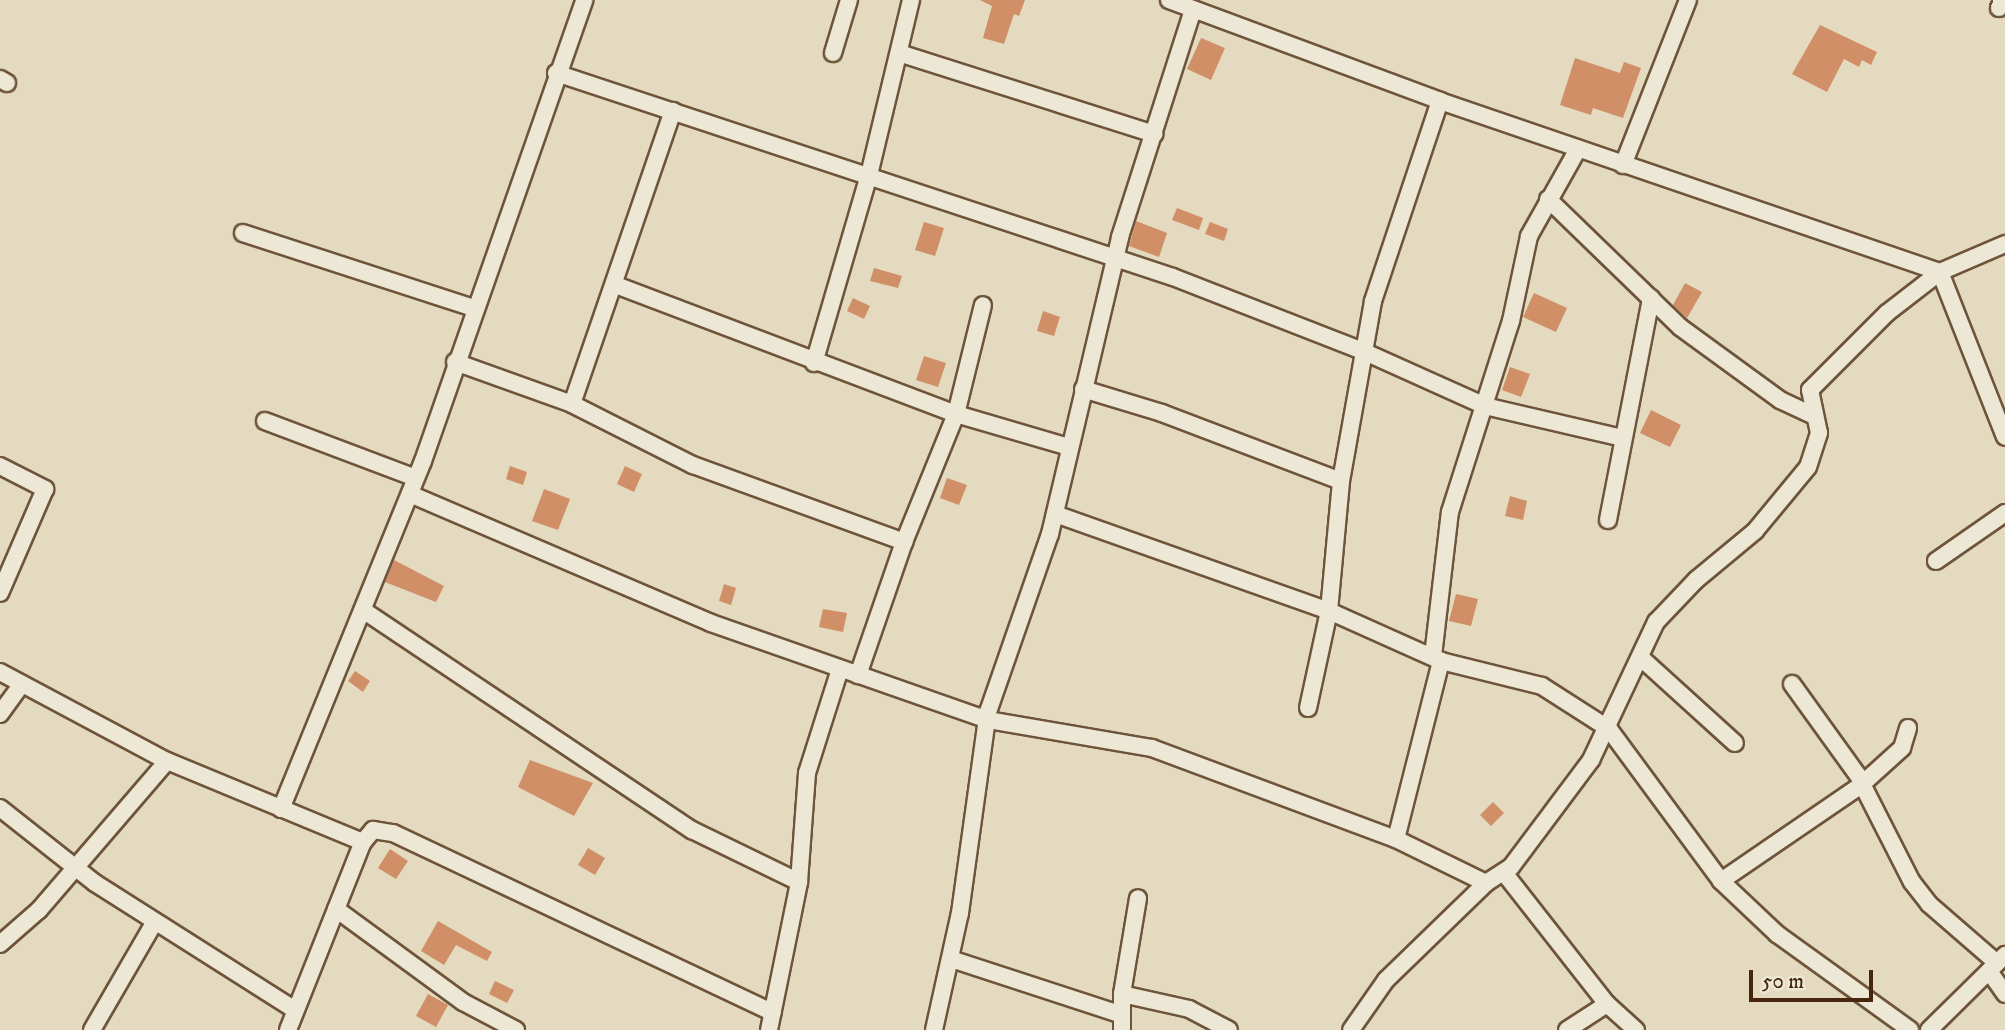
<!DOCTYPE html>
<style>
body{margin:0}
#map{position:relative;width:2005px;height:1030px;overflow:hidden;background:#e3dabf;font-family:"IM FELL DW Pica",serif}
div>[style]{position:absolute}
.building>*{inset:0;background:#d08f66}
.roads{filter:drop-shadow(2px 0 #6d543a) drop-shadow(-2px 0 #6d543a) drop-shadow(0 2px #6d543a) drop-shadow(0 -2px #6d543a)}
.minor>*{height:16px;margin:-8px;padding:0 8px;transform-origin:8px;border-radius:8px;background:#ede7d5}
span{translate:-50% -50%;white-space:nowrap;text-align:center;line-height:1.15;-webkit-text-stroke:5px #ede7d5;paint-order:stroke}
.scale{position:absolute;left:1749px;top:970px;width:124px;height:32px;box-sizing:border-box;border:4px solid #46270e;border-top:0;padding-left:9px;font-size:21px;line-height:24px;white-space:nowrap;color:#46270e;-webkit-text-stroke:5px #ede7d5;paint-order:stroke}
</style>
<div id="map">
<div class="building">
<div style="clip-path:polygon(980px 0,1025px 0,1019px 16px,1014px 14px,1004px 44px,983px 38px,992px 6px)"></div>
<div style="clip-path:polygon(1820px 25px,1877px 52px,1871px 65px,1862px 60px,1859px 67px,1844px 59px,1827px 92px,1792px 74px)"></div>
<div style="clip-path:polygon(1201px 38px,1225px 48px,1211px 80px,1187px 69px)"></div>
<div style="clip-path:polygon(1575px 58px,1620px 73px,1624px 62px,1641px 68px,1623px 118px,1593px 108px,1591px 115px,1560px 105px)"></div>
<div style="clip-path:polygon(1177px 208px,1203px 218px,1199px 230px,1172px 220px)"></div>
<div style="clip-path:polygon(1136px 221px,1167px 233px,1159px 257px,1129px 246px)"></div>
<div style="clip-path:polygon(924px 222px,944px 228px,935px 256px,915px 250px)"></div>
<div style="clip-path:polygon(1210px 222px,1228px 229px,1224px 241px,1205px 234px)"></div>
<div style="clip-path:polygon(874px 268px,902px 276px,898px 288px,870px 281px)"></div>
<div style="clip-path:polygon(1685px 283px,1702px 292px,1687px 318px,1673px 305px)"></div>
<div style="clip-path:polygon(1534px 293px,1567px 308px,1556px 332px,1523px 317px)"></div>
<div style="clip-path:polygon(853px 298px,870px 306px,864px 319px,847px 311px)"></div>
<div style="clip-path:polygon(1043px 311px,1060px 317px,1054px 336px,1037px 331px)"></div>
<div style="clip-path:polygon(924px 356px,946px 363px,938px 387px,916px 380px)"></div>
<div style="clip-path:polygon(1510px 367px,1530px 374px,1521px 397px,1502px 390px)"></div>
<div style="clip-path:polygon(1651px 410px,1681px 425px,1670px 447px,1640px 433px)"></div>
<div style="clip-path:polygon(510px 466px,527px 472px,523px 485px,506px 479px)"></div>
<div style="clip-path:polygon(625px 466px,642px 474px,634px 492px,617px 484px)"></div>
<div style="clip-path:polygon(947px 478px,967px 485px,959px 505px,940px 498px)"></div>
<div style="clip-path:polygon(544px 489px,570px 499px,558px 530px,532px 521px)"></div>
<div style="clip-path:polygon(1510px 496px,1527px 501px,1523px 520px,1505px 516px)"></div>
<div style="clip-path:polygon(394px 560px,444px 586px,436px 602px,385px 582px)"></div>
<div style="clip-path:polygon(724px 584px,736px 588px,731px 605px,719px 601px)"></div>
<div style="clip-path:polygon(1456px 594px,1478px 599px,1471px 626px,1449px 621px)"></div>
<div style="clip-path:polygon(823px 609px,847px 613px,843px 632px,819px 627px)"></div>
<div style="clip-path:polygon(355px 671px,370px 681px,363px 692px,348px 681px)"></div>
<div style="clip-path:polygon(530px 760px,593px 783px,574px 816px,518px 787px)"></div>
<div style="clip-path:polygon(1493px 802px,1504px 813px,1491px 826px,1480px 815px)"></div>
<div style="clip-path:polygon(588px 848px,605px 858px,595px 875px,578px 865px)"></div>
<div style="clip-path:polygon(390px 849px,408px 861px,396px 879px,378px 868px)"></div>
<div style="clip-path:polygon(438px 921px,492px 952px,487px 961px,456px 945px,444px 965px,421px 951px)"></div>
<div style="clip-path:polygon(495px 981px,514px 990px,507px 1003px,489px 994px)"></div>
<div style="clip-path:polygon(428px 994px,448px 1005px,436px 1027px,416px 1016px)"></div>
</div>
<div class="roads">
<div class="minor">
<div style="left:1169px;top:0;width:289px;rotate:20.4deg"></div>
<div style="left:1440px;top:101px;width:528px;rotate:18.88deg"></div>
<div style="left:1940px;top:272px;width:177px;rotate:68.5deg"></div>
<div style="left:1999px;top:8px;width:9px;rotate:-69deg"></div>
<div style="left:833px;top:53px;width:55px;rotate:-73.2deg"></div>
<div style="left:899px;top:53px;width:268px;rotate:17.6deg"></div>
<div style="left:556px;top:73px;width:650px;rotate:18.3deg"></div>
<div style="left:1173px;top:277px;width:206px;rotate:21.3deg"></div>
<div style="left:1365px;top:352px;width:132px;rotate:24.2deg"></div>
<div style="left:1485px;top:406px;width:141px;rotate:13.1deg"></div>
<div style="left:0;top:79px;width:8px;rotate:30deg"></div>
<div style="left:1623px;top:165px;width:177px;rotate:-68.5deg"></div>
<div style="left:1548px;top:199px;width:184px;rotate:44.1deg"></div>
<div style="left:1680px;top:327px;width:124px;rotate:36.1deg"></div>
<div style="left:1780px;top:400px;width:38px;rotate:25deg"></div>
<div style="left:243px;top:233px;width:243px;rotate:18deg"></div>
<div style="left:616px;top:285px;width:364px;rotate:20.8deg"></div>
<div style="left:956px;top:414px;width:118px;rotate:16.3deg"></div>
<div style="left:455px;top:362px;width:124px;rotate:19.7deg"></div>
<div style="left:572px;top:404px;width:136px;rotate:26.8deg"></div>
<div style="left:693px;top:465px;width:225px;rotate:20deg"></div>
<div style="left:814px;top:363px;width:196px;rotate:-73.7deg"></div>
<div style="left:869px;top:175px;width:180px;rotate:-76.5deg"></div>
<div style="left:1083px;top:389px;width:83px;rotate:16.9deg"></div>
<div style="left:1162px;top:413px;width:191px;rotate:20.8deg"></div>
<div style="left:572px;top:404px;width:310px;rotate:-71deg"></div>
<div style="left:265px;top:421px;width:161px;rotate:20.7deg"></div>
<div style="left:0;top:466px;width:51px;rotate:27.1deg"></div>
<div style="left:45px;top:489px;width:113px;rotate:113.4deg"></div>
<div style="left:410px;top:494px;width:327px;rotate:23.2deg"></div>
<div style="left:711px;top:623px;width:293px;rotate:19.3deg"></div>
<div style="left:988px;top:720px;width:166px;rotate:9.7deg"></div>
<div style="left:1152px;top:748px;width:260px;rotate:20.5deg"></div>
<div style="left:1396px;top:839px;width:100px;rotate:26.1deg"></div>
<div style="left:1055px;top:514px;width:291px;rotate:19.5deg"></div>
<div style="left:1329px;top:611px;width:123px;rotate:24.1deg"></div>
<div style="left:1441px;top:661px;width:104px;rotate:13.9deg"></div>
<div style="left:1542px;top:686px;width:80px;rotate:32.7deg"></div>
<div style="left:1609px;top:729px;width:189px;rotate:53.6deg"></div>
<div style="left:1721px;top:881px;width:77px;rotate:43.4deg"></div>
<div style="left:1777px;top:934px;width:164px;rotate:35.8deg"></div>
<div style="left:1608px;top:520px;width:226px;rotate:-79deg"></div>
<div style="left:1936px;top:561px;width:84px;rotate:-34.8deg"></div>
<div style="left:363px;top:610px;width:396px;rotate:33.8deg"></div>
<div style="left:692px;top:830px;width:119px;rotate:25.9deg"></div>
<div style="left:1433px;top:656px;width:145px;rotate:-83.3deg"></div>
<div style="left:1450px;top:512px;width:201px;rotate:-72.3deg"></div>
<div style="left:1511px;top:321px;width:87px;rotate:-78deg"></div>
<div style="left:1529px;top:236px;width:100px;rotate:-60.6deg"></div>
<div style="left:1640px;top:657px;width:128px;rotate:42.2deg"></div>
<div style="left:0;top:672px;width:189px;rotate:28.1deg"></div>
<div style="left:167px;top:761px;width:212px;rotate:22.5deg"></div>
<div style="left:858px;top:675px;width:141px;rotate:-70.9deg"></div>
<div style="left:904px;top:542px;width:138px;rotate:-67.9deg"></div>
<div style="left:956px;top:414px;width:112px;rotate:-76.1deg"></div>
<div style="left:1792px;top:684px;width:120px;rotate:54.2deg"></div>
<div style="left:1308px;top:708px;width:99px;rotate:-77.8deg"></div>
<div style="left:1329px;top:611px;width:131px;rotate:-84.7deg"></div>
<div style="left:1341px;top:481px;width:183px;rotate:-79.9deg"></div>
<div style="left:1373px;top:301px;width:211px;rotate:-71.5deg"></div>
<div style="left:0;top:714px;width:36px;rotate:-54deg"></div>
<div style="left:1862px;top:784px;width:110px;rotate:63deg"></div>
<div style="left:1912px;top:882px;width:28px;rotate:52deg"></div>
<div style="left:1929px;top:904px;width:90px;rotate:40.9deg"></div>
<div style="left:0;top:808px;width:121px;rotate:38.3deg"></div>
<div style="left:95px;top:883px;width:237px;rotate:32.4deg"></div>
<div style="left:281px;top:809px;width:376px;rotate:-67.8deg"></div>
<div style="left:423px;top:461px;width:488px;rotate:-70.7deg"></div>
<div style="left:1396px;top:839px;width:184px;rotate:-75.8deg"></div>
<div style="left:1505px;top:874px;width:165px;rotate:51.9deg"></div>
<div style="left:1607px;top:1004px;width:39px;rotate:42deg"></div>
<div style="left:1721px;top:881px;width:168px;rotate:-34.4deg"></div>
<div style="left:1860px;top:786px;width:57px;rotate:-42.1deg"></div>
<div style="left:1902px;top:748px;width:21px;rotate:-73deg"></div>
<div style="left:336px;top:909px;width:157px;rotate:36.2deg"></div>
<div style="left:463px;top:1002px;width:60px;rotate:27.8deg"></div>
<div style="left:0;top:944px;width:52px;rotate:-41.1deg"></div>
<div style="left:39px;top:910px;width:196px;rotate:-49.3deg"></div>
<div style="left:951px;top:959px;width:180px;rotate:18.1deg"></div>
<div style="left:1989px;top:971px;width:28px;rotate:55deg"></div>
<div style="left:1122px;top:994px;width:69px;rotate:12.6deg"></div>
<div style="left:1189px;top:1009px;width:45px;rotate:27.7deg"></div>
<div style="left:92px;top:1030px;width:124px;rotate:-59.9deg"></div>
<div style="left:288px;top:1030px;width:202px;rotate:-68.3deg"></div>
<div style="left:363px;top:842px;width:16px;rotate:-50deg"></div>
<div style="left:373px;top:830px;width:20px;rotate:9deg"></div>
<div style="left:393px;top:833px;width:420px;rotate:25.3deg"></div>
<div style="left:769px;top:1030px;width:151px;rotate:-78.5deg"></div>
<div style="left:799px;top:882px;width:109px;rotate:-85.8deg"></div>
<div style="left:807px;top:773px;width:109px;rotate:-72.4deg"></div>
<div style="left:934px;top:1030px;width:120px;rotate:-77.5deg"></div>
<div style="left:960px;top:913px;width:203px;rotate:-82.1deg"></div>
<div style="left:988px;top:712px;width:188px;rotate:-70.8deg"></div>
<div style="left:1050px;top:534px;width:305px;rotate:-76.7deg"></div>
<div style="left:1120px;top:237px;width:239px;rotate:-72.2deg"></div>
<div style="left:1122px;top:1030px;width:36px;rotate:-90deg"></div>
<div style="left:1122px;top:994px;width:97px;rotate:-80.5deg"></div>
<div style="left:1351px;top:1030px;width:61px;rotate:-55deg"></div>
<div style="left:1386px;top:980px;width:139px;rotate:-44.1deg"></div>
<div style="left:1486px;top:883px;width:30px;rotate:-33deg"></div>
<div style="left:1511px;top:867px;width:134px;rotate:-53.2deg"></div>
<div style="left:1591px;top:760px;width:153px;rotate:-64.8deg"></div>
<div style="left:1656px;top:622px;width:58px;rotate:-46.4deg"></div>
<div style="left:1696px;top:580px;width:77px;rotate:-39.7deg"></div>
<div style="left:1755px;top:531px;width:83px;rotate:-50.4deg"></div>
<div style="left:1808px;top:467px;width:36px;rotate:-72deg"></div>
<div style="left:1819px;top:433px;width:44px;rotate:-101.8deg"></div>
<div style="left:1810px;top:390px;width:109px;rotate:-45deg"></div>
<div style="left:1887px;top:313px;width:67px;rotate:-37.7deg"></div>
<div style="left:1940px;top:272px;width:71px;rotate:-23.3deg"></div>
<div style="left:1567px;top:1030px;width:48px;rotate:-33deg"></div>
<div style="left:1929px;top:1030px;width:107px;rotate:-44.6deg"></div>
</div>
</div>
<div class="scale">50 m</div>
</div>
